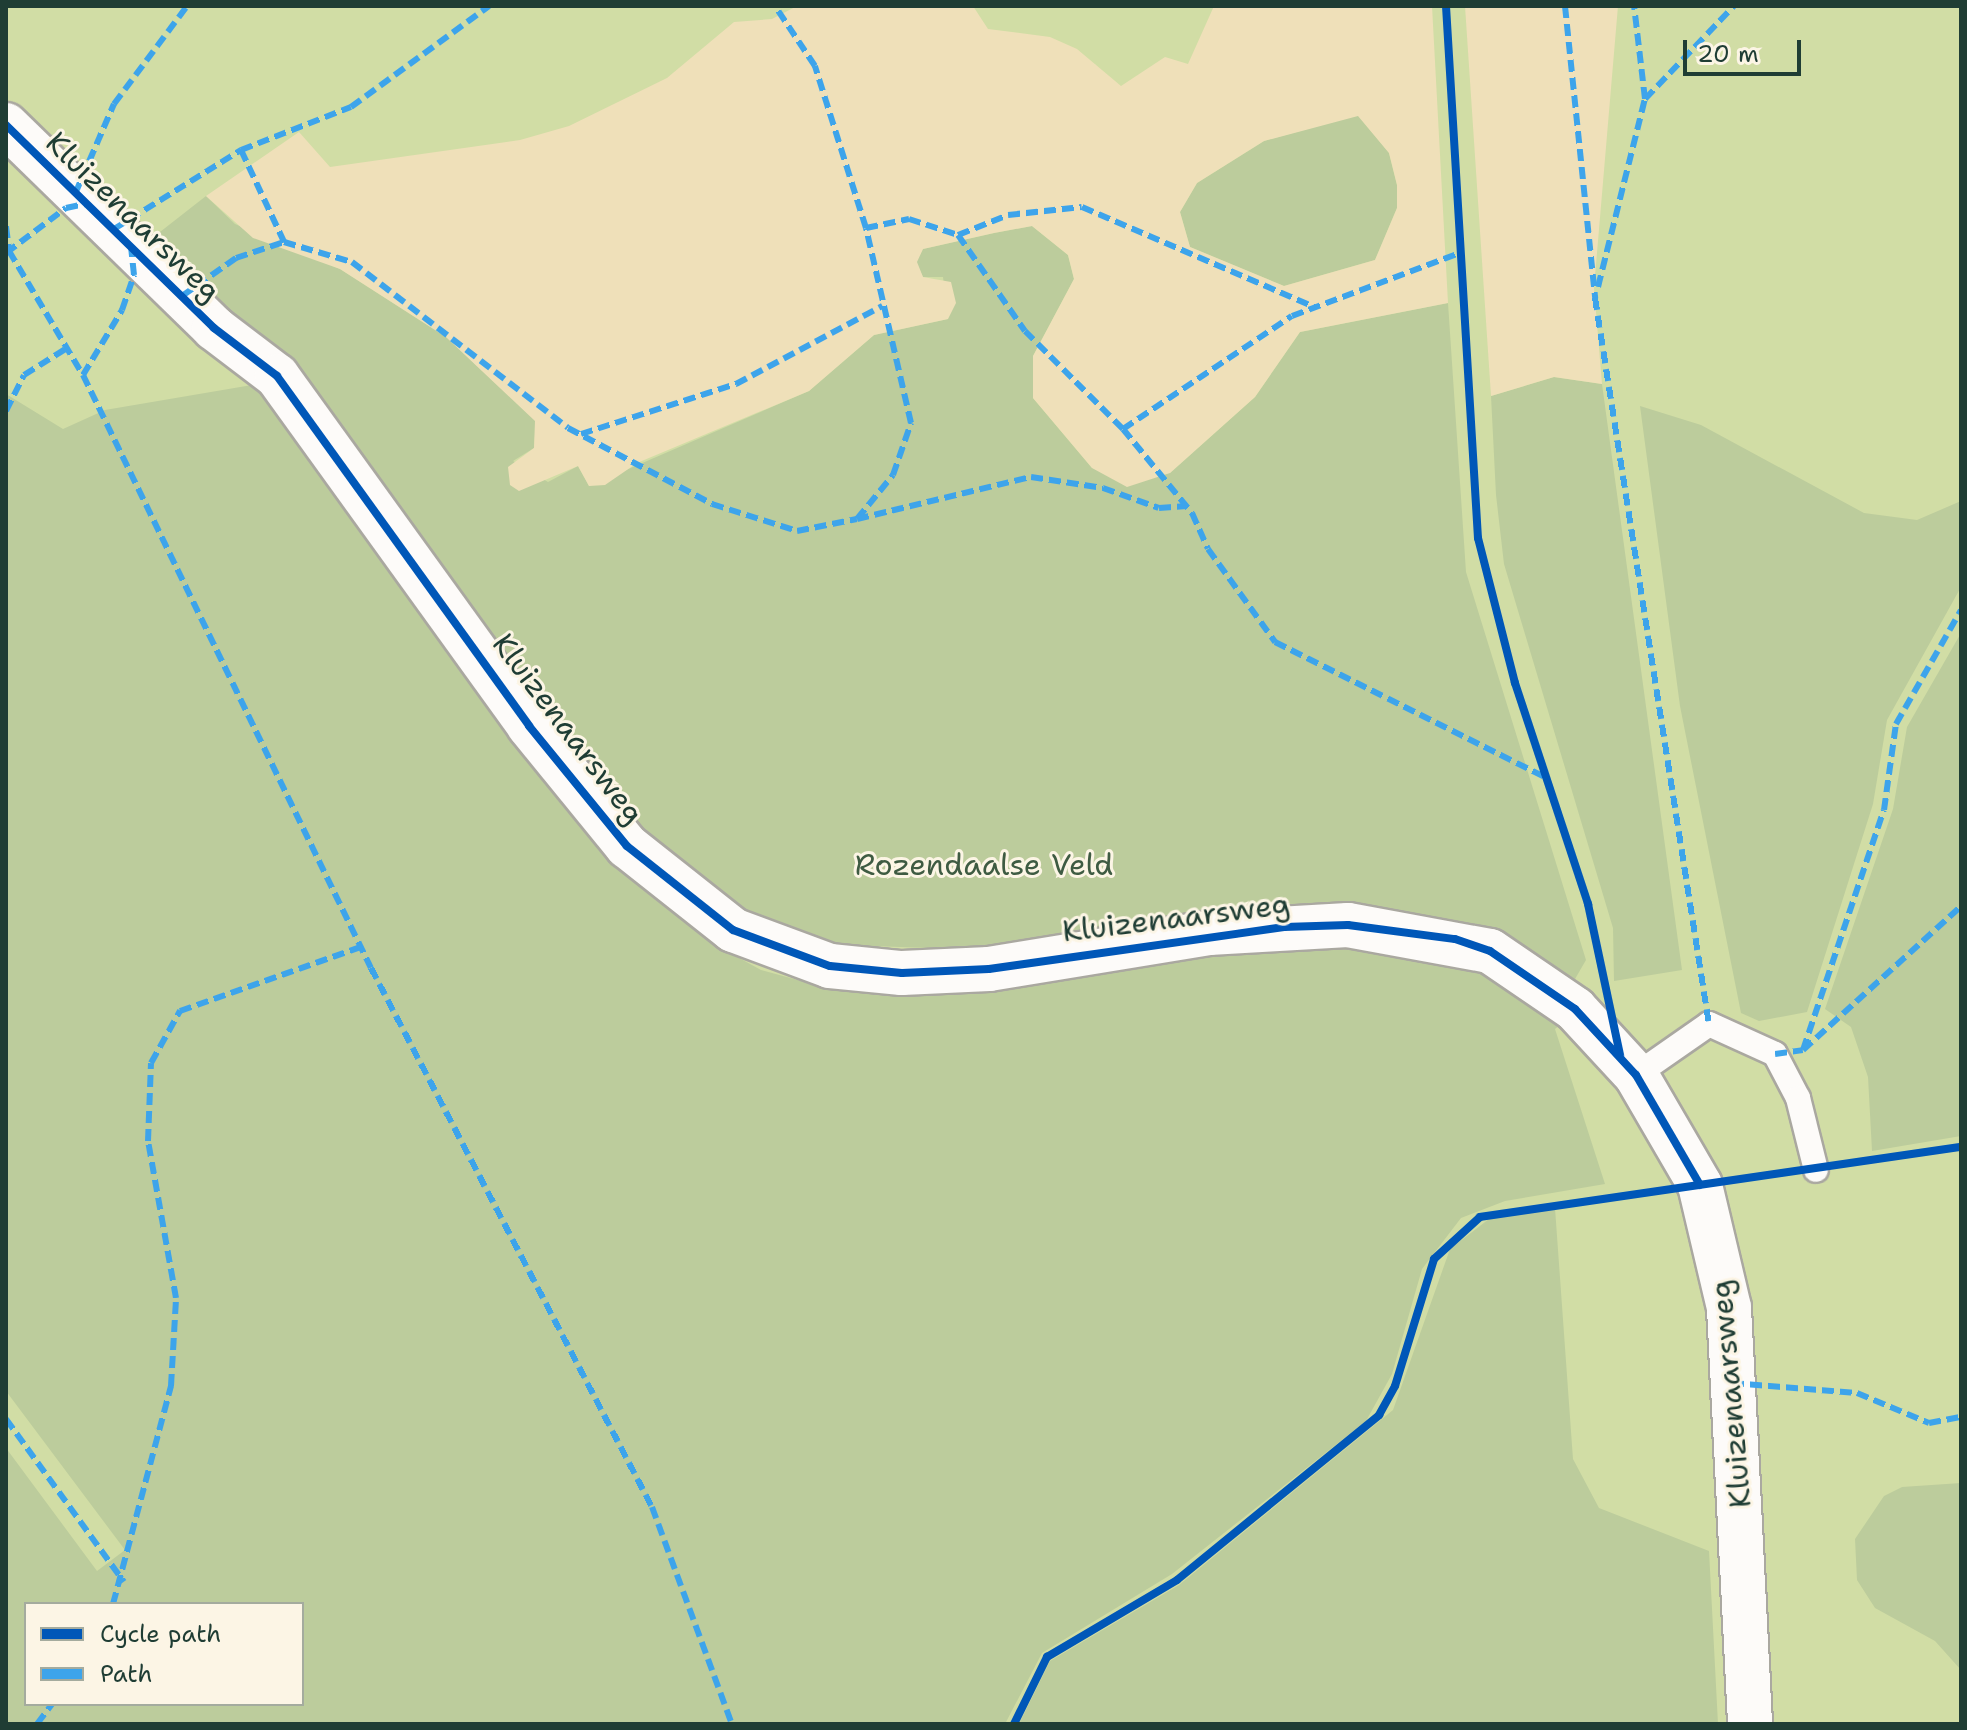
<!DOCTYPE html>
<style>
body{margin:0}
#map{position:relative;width:1967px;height:1730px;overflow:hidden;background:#f0e7da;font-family:"Shantell Sans",sans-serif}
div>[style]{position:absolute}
.green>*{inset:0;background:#d1dda5}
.forest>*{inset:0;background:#bccc9c}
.sand>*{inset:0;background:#efe0b9}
.roads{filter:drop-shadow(2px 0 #aaa8a0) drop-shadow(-2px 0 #aaa8a0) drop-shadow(0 2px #aaa8a0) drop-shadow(0 -2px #aaa8a0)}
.lane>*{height:24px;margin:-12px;padding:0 12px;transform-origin:12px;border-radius:12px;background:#fdfbf9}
.street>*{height:44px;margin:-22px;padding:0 22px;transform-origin:22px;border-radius:22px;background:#fdfbf9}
.quiet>*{height:6px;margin-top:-3px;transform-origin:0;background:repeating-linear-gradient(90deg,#3da4eb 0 12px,transparent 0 18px)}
.cycleway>*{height:8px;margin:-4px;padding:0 4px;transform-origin:4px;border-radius:4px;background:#0057b8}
span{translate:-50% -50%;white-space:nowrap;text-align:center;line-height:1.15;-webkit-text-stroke:6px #fcf5e5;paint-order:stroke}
.street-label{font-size:30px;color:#1f3d34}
.park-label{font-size:30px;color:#3e5b42}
.frame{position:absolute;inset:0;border:8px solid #1f3d34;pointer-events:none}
.legend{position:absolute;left:24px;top:1602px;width:280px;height:104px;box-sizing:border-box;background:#fcf5e5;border:2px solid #a4ab9e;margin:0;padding:10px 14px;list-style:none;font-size:24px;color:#1f3d34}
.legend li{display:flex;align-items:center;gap:16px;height:40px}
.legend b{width:40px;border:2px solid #a4ab9e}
.scale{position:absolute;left:1683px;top:40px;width:118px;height:36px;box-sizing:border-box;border:4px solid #1f3d34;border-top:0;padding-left:10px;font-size:24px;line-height:28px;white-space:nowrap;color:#1f3d34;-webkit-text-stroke:6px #fcf5e5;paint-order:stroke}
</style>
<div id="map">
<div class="green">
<div style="clip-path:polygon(evenodd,6px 6px,1961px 6px,1961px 1724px,6px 1724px,6px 6px,26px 1604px,302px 1604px,302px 1704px,26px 1704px,26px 1604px)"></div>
</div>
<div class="forest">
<div style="clip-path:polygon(1358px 115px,1389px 153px,1397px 185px,1397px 208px,1375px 260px,1284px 286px,1190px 247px,1180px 212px,1197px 183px,1264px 141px)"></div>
<div style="clip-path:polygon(206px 196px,235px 224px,340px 269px,446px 337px,536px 421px,534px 448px,513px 461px,548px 482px,578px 466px,589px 486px,809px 391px,874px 335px,948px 319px,943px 277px,923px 277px,916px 262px,923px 249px,994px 233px,1032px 226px,1068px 255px,1074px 279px,1033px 356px,1033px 398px,1092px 468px,1170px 473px,1255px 397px,1300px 332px,1448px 303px,1466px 572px,1586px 960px,1575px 979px,1469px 923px,1352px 909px,986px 950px,843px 945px,764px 923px,640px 830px,252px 331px,151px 239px)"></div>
<div style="clip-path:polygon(1554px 377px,1602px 384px,1682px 970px,1614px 981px,1613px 928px,1504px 564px,1496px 495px,1491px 396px)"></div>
<div style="clip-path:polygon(evenodd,252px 385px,296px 425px,604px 848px,641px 888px,721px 948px,761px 970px,816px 985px,901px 994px,1209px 950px,1350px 943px,1455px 960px,1511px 980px,1566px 1020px,1555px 1029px,1605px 1184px,1505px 1201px,1461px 1218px,1422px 1269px,1392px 1374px,1366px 1421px,1172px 1574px,1042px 1653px,1005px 1724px,6px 1724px,6px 1448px,97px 1571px,125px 1550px,6px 1391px,6px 394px,63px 429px,105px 410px,252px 385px,26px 1604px,302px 1604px,302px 1704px,26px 1704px,26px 1604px)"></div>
<div style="clip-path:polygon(1640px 406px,1701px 425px,1864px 513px,1917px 520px,1961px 501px,1961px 587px,1887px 720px,1873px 804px,1807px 1012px,1759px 1021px,1741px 1013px,1680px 706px)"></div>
<div style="clip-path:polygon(1961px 633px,1961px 1136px,1872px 1151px,1868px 1077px,1851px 1027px,1825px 1009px,1893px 809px,1907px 727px)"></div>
<div style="clip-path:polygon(1555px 1208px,1573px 1459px,1599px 1508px,1709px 1551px,1718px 1724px,1019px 1724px,1050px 1661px,1179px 1585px,1393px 1410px,1450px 1249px,1489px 1219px)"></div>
<div style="clip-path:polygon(1961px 1483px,1961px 1670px,1935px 1641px,1875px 1608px,1857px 1580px,1855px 1539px,1884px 1496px,1902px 1487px)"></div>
</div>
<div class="sand">
<div style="clip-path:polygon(evenodd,797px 6px,973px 6px,988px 29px,1050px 37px,1077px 49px,1121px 86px,1165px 57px,1188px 64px,1214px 6px,1432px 6px,1448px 303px,1300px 332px,1255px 397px,1170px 473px,1127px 487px,1092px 468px,1033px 398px,1033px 356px,1074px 279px,1068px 255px,1032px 226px,994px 233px,923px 249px,917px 262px,923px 277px,951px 282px,956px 303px,948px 319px,874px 335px,809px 391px,637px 463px,605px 485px,589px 486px,578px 466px,519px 491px,510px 485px,508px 467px,534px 448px,535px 421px,446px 337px,340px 269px,253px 238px,206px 196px,299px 132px,330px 167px,520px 140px,569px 126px,667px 78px,734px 22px,772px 19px,797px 6px,1358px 116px,1389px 153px,1397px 185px,1397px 208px,1375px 260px,1284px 286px,1190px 247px,1180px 212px,1197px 183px,1264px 141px,1358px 116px)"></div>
<div style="clip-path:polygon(1465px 6px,1618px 6px,1594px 288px,1602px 384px,1554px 377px,1491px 396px)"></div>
</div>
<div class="roads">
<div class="lane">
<div style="left:1636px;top:1075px;width:89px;rotate:-34.9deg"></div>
<div style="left:1709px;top:1024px;width:72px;rotate:24.4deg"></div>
<div style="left:1775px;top:1054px;width:50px;rotate:62.4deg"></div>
<div style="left:1798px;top:1098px;width:74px;rotate:76deg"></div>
</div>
<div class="street">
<div style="left:6px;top:125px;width:291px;rotate:44.3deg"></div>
<div style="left:214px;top:328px;width:79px;rotate:37.3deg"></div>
<div style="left:277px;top:376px;width:431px;rotate:54.2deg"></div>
<div style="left:529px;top:726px;width:155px;rotate:50.8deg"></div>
<div style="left:627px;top:846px;width:135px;rotate:38.4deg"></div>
<div style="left:733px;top:930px;width:103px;rotate:20.4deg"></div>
<div style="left:830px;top:966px;width:72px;rotate:5.6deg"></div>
<div style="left:902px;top:973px;width:87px;rotate:-2.6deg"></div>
<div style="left:989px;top:969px;width:223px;rotate:-9.3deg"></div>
<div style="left:1209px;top:933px;width:139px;rotate:-3.3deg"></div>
<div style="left:1348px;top:925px;width:144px;rotate:10.4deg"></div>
<div style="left:1490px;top:951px;width:103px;rotate:34.3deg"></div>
<div style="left:1575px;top:1009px;width:90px;rotate:47.3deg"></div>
<div style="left:1636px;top:1075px;width:127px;rotate:59.8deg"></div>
<div style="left:1700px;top:1185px;width:126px;rotate:76.7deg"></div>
<div style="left:1729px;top:1308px;width:417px;rotate:87.1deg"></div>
</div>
</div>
<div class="quiet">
<div style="left:1565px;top:6px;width:294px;rotate:84.1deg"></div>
<div style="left:1595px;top:298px;width:735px;rotate:81.08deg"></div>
<div style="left:1645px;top:99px;width:129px;rotate:-46.3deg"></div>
<div style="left:241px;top:150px;width:102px;rotate:64.9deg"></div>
<div style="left:75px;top:194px;width:98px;rotate:-66.6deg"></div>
<div style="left:114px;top:104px;width:122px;rotate:-53.3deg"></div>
<div style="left:6px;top:226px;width:25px;rotate:83deg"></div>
<div style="left:9px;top:251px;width:144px;rotate:59.2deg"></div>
<div style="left:83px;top:375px;width:659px;rotate:64.1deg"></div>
<div style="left:371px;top:968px;width:608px;rotate:62.47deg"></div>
<div style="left:652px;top:1507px;width:231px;rotate:69.8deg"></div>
<div style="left:866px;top:228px;width:44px;rotate:-11.8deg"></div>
<div style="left:909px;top:219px;width:52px;rotate:18.1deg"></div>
<div style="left:958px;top:235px;width:117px;rotate:55.1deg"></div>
<div style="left:1025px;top:331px;width:139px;rotate:45deg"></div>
<div style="left:1123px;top:429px;width:203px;rotate:-33.8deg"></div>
<div style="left:1292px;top:316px;width:182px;rotate:-20.6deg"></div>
<div style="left:114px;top:229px;width:150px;rotate:-31.9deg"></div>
<div style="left:241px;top:150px;width:118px;rotate:-21.4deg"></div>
<div style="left:351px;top:107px;width:171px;rotate:-36.2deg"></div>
<div style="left:958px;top:235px;width:54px;rotate:-21.8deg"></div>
<div style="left:1008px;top:215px;width:74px;rotate:-6.2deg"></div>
<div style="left:1082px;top:207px;width:253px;rotate:23.3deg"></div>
<div style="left:6px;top:253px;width:75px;rotate:-36.9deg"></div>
<div style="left:66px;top:208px;width:19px;rotate:-12deg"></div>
<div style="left:1598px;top:287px;width:194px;rotate:-76deg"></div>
<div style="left:1645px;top:99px;width:94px;rotate:-96.7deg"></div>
<div style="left:182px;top:296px;width:66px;rotate:-35.1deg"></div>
<div style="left:236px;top:258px;width:51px;rotate:-18.4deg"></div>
<div style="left:284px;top:242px;width:71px;rotate:16.4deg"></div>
<div style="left:352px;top:262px;width:272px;rotate:37.5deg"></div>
<div style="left:568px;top:428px;width:163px;rotate:27.8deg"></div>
<div style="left:712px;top:504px;width:89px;rotate:17.6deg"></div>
<div style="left:797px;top:531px;width:61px;rotate:-11.3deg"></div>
<div style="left:857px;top:519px;width:57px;rotate:-50.7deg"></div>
<div style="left:893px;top:475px;width:55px;rotate:-70.9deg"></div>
<div style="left:911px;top:423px;width:200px;rotate:-103deg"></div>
<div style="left:866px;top:228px;width:170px;rotate:-107.5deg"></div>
<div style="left:815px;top:66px;width:72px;rotate:-123.7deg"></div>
<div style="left:83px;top:375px;width:76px;rotate:-59deg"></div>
<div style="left:122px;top:310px;width:37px;rotate:-71deg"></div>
<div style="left:134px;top:275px;width:27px;rotate:-96deg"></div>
<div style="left:6px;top:411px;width:40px;rotate:-63.4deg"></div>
<div style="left:24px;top:375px;width:51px;rotate:-32.1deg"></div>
<div style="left:1123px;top:429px;width:109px;rotate:50.6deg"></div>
<div style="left:1192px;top:513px;width:39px;rotate:66deg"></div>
<div style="left:1208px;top:549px;width:115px;rotate:54.2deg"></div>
<div style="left:1275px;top:642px;width:303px;rotate:26.6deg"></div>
<div style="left:581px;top:434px;width:163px;rotate:-17.9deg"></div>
<div style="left:736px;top:384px;width:166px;rotate:-28.1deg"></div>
<div style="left:857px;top:519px;width:179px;rotate:-13.6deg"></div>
<div style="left:1031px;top:477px;width:73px;rotate:8.7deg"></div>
<div style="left:1103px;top:488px;width:59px;rotate:19.7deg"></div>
<div style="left:1159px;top:508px;width:28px;rotate:-4deg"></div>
<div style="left:1803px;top:1050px;width:253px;rotate:-71.4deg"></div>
<div style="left:1884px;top:810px;width:87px;rotate:-82.1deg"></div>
<div style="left:1896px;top:724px;width:131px;rotate:-60.3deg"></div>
<div style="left:1775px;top:1054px;width:28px;rotate:-8deg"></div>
<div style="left:1803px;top:1050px;width:214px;rotate:-42.3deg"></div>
<div style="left:1732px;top:1383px;width:125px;rotate:4.6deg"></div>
<div style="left:1857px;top:1393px;width:78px;rotate:22.6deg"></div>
<div style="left:1929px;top:1423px;width:33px;rotate:-11deg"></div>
<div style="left:6px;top:1419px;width:201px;rotate:54.1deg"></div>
<div style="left:113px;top:1604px;width:226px;rotate:-75.1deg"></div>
<div style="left:171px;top:1386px;width:88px;rotate:-86.7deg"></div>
<div style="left:176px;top:1298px;width:159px;rotate:-100.1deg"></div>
<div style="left:148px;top:1141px;width:78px;rotate:-87.8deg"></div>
<div style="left:151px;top:1063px;width:60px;rotate:-60.9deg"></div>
<div style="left:180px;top:1011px;width:192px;rotate:-19.5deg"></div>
<div style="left:37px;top:1724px;width:25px;rotate:-53deg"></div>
</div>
<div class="cycleway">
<div style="left:1446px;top:6px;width:533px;rotate:86.56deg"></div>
<div style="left:1478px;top:538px;width:150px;rotate:75.7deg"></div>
<div style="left:1515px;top:683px;width:233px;rotate:71.7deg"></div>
<div style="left:1588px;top:904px;width:154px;rotate:78deg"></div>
<div style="left:6px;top:125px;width:291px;rotate:44.3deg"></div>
<div style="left:214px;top:328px;width:79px;rotate:37.3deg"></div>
<div style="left:277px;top:376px;width:431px;rotate:54.2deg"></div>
<div style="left:529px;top:726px;width:155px;rotate:50.8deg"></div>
<div style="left:627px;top:846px;width:135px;rotate:38.4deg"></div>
<div style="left:733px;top:930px;width:103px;rotate:20.4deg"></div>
<div style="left:830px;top:966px;width:72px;rotate:5.6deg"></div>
<div style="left:902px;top:973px;width:87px;rotate:-2.6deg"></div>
<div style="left:989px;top:969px;width:298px;rotate:-8.1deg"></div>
<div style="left:1284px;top:927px;width:64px;rotate:-1.8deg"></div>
<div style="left:1348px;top:925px;width:108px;rotate:7.5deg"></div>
<div style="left:1455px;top:939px;width:37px;rotate:19deg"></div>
<div style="left:1490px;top:951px;width:103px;rotate:34.3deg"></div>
<div style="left:1575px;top:1009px;width:90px;rotate:47.3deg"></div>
<div style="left:1636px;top:1075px;width:127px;rotate:59.8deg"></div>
<div style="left:1014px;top:1724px;width:75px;rotate:-63.8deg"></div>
<div style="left:1047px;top:1657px;width:151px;rotate:-30.6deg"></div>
<div style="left:1177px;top:1580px;width:261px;rotate:-39.2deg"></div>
<div style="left:1379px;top:1415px;width:33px;rotate:-61deg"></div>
<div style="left:1395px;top:1386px;width:133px;rotate:-72.9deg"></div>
<div style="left:1434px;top:1259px;width:62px;rotate:-42.4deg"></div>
<div style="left:1480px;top:1217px;width:486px;rotate:-8.3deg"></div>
</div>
<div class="street-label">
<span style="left:133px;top:217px;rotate:44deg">Kluizenaarsweg</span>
<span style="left:568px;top:729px;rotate:53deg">Kluizenaarsweg</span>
<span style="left:1176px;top:918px;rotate:-7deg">Kluizenaarsweg</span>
<span style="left:1731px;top:1394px;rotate:-95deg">Kluizenaarsweg</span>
</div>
<div class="park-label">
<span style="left:984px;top:865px">Rozendaalse Veld</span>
</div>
<div class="frame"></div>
<ul class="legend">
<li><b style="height:10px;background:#0057b8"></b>Cycle path</li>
<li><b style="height:10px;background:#3da4eb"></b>Path</li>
</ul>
<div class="scale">20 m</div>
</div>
